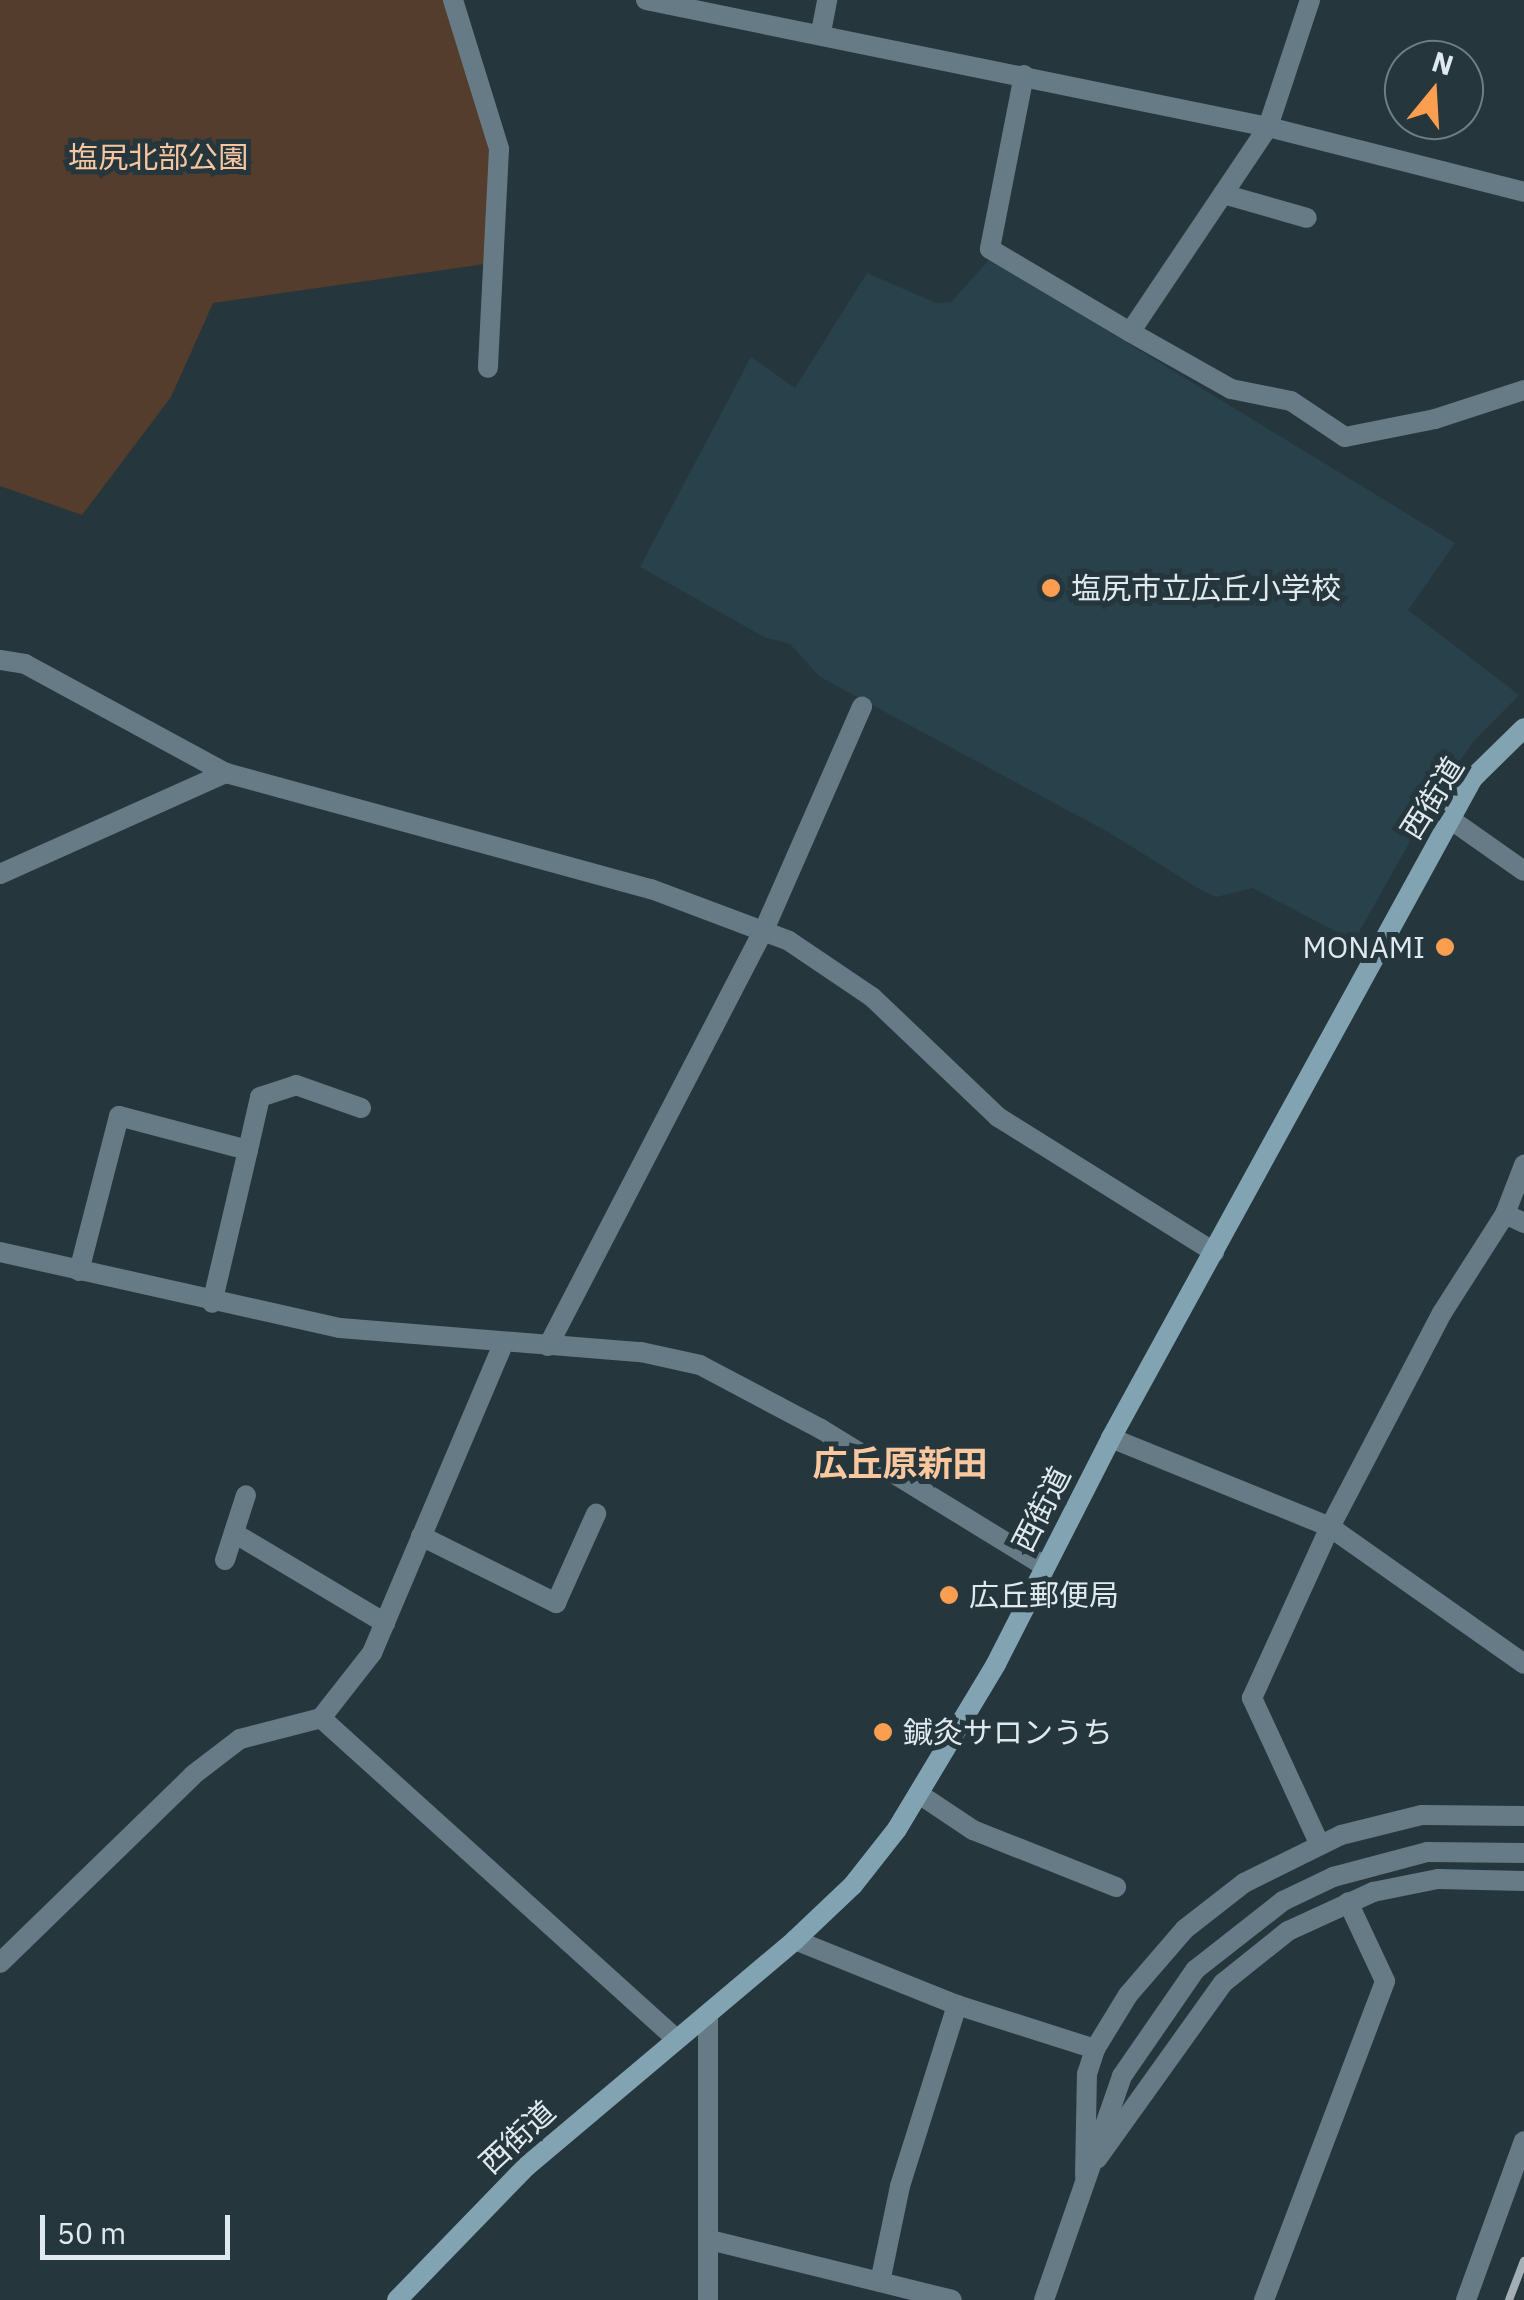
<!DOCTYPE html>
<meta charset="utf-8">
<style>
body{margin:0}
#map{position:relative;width:1524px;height:2300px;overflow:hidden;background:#26363d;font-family:"IBM Plex Sans","Noto Sans JP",sans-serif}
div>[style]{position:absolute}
.built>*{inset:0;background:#29414b}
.green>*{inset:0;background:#543d2c}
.minor>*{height:20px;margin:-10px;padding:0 10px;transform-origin:10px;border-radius:10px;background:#667b85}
.tertiary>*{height:20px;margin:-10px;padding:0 10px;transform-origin:10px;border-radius:10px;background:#667b85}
.secondary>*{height:20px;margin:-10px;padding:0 10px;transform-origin:10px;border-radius:10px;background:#82a4b2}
.rail>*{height:8px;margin:-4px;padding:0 4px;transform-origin:4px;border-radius:4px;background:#a3afb4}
.dots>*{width:28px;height:28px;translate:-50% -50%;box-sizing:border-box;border:5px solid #26363d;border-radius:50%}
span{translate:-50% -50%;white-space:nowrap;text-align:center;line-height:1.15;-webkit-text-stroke:10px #26363d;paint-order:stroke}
.park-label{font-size:30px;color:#f7c6a1}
.poi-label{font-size:30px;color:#e0eaee}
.left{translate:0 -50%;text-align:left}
.right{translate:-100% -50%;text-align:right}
.street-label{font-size:30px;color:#e0eaee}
.quarter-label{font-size:35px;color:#fbc79f;font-weight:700}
.north{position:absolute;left:1384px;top:40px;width:100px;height:100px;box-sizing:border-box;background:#26363d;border:2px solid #707e84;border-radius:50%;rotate:18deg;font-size:28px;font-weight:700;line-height:40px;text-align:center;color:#e0eaee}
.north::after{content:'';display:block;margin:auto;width:35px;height:45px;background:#fb9e50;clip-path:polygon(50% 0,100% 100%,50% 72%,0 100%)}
.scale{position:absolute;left:40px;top:2215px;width:190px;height:45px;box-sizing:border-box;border:5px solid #e0eaee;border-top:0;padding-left:12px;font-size:30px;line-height:35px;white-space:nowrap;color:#e0eaee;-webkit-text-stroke:8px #26363d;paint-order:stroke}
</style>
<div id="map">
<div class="built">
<div style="clip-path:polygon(990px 259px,1455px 543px,1408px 610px,1519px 695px,1473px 742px,1438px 792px,1354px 941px,1253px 888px,1216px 897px,1201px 890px,1110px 833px,820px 677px,790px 644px,764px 637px,640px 567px,751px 357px,795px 388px,867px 273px,936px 303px,951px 302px)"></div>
</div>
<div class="green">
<div style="clip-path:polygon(0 0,451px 0,500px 123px,492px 263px,213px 303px,171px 397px,82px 515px,0 486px)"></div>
</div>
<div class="minor">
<div style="left:453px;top:0;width:156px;rotate:72.8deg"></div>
<div style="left:499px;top:149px;width:219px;rotate:92.9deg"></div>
<div style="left:646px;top:0;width:635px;rotate:11.54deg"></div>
<div style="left:1268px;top:127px;width:264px;rotate:14.2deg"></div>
<div style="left:1310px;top:0;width:134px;rotate:108.3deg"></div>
<div style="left:1268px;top:127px;width:247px;rotate:123.9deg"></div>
<div style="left:1130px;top:332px;width:116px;rotate:29.4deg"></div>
<div style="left:1231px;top:389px;width:61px;rotate:11.3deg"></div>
<div style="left:1291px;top:401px;width:65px;rotate:33.7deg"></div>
<div style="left:1345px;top:437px;width:92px;rotate:-11.3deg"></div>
<div style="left:1435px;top:419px;width:94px;rotate:-18deg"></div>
<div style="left:821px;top:32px;width:33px;rotate:-79deg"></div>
<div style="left:1024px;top:75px;width:177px;rotate:101.1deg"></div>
<div style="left:990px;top:249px;width:163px;rotate:30.7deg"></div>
<div style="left:1223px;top:194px;width:87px;rotate:15.9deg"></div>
<div style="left:0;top:660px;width:25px;rotate:9deg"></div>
<div style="left:25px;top:664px;width:229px;rotate:28.5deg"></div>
<div style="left:226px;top:773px;width:441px;rotate:15.3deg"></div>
<div style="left:651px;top:889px;width:147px;rotate:20.6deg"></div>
<div style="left:789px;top:941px;width:100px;rotate:34deg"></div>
<div style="left:872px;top:997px;width:174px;rotate:43.6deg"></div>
<div style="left:998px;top:1117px;width:255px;rotate:32deg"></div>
<div style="left:1450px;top:819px;width:90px;rotate:35.1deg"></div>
<div style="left:0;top:874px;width:248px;rotate:-24.1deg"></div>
<div style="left:248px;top:1150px;width:54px;rotate:-77.2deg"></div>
<div style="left:260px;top:1097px;width:38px;rotate:-18deg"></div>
<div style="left:296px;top:1085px;width:69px;rotate:19.5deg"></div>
<div style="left:1505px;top:1214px;width:21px;rotate:25deg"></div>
<div style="left:0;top:1252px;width:348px;rotate:12.6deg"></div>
<div style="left:340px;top:1328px;width:302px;rotate:4.6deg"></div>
<div style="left:641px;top:1352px;width:60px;rotate:12.4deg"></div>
<div style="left:700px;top:1365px;width:137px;rotate:27.9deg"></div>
<div style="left:821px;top:1429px;width:263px;rotate:31.5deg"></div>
<div style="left:79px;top:1271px;width:160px;rotate:-75.5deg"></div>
<div style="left:119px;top:1116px;width:133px;rotate:14.8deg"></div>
<div style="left:248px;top:1150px;width:157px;rotate:103.2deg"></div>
<div style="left:548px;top:1346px;width:469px;rotate:-62.6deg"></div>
<div style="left:764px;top:930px;width:244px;rotate:-66.3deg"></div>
<div style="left:1111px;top:1438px;width:236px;rotate:22.1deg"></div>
<div style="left:1330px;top:1527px;width:237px;rotate:35.2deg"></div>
<div style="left:234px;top:1533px;width:176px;rotate:30.8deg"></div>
<div style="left:421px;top:1536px;width:151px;rotate:26.4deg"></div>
<div style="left:556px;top:1603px;width:98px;rotate:-65.8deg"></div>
<div style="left:225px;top:1560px;width:68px;rotate:-72.1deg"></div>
<div style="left:321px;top:1718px;width:476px;rotate:42.1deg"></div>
<div style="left:919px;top:1794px;width:65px;rotate:33.7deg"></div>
<div style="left:973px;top:1830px;width:154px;rotate:21.7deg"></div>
<div style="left:1319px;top:1843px;width:160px;rotate:-114.8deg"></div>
<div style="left:1252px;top:1698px;width:188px;rotate:-65.5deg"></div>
<div style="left:1330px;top:1527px;width:242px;rotate:-62.4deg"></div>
<div style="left:1442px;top:1313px;width:117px;rotate:-57.5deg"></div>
<div style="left:1505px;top:1214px;width:53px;rotate:-68.8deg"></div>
<div style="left:795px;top:1940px;width:175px;rotate:21.9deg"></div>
<div style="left:957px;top:2005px;width:145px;rotate:17.7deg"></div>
<div style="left:0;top:1963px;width:269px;rotate:-44.2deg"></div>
<div style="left:193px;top:1775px;width:59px;rotate:-37.5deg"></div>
<div style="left:240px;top:1739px;width:84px;rotate:-14.5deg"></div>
<div style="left:321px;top:1718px;width:83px;rotate:-51.9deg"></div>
<div style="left:372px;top:1653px;width:336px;rotate:-67deg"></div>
<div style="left:1097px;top:2159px;width:216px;rotate:-54.4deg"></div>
<div style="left:1223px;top:1983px;width:83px;rotate:-38.7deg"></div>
<div style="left:1288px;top:1931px;width:94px;rotate:-24.6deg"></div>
<div style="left:1373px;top:1892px;width:66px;rotate:-11.3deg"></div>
<div style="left:1438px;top:1879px;width:86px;rotate:1.3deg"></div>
<div style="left:1085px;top:2176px;width:102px;rotate:-88.9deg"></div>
<div style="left:1087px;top:2074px;width:26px;rotate:-72deg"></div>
<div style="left:1095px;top:2049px;width:63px;rotate:-58.6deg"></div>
<div style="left:1128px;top:1995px;width:87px;rotate:-49.2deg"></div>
<div style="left:1185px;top:1929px;width:75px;rotate:-37.9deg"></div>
<div style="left:1244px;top:1883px;width:108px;rotate:-26.3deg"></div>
<div style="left:1341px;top:1835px;width:83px;rotate:-13.9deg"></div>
<div style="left:1422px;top:1815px;width:102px;rotate:0.6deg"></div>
<div style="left:710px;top:2240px;width:249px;rotate:13.9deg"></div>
<div style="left:880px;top:2282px;width:98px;rotate:-78.2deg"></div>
<div style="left:900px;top:2186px;width:190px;rotate:-72.5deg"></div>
<div style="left:708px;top:2300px;width:285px;rotate:-90deg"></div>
<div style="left:1264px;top:2300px;width:341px;rotate:-69.2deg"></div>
<div style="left:1385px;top:1981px;width:87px;rotate:-115.1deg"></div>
<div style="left:1466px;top:2300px;width:169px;rotate:-70deg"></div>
</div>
<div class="tertiary">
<div style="left:1044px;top:2300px;width:237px;rotate:-70.8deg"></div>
<div style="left:1122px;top:2076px;width:129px;rotate:-55.4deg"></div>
<div style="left:1195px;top:1970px;width:112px;rotate:-38.1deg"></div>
<div style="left:1283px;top:1901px;width:55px;rotate:-25.6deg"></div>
<div style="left:1333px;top:1877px;width:97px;rotate:-14.9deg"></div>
<div style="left:1427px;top:1852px;width:97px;rotate:0.6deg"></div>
</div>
<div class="secondary">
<div style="left:397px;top:2300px;width:187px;rotate:-45.9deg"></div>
<div style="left:527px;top:2166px;width:351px;rotate:-40.1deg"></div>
<div style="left:795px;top:1940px;width:80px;rotate:-43.5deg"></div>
<div style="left:853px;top:1885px;width:71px;rotate:-51.8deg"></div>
<div style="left:897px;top:1829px;width:192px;rotate:-59deg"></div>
<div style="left:996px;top:1664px;width:254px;rotate:-63deg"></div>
<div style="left:1111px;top:1438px;width:753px;rotate:-61.26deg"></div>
<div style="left:1473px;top:778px;width:71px;rotate:-44.4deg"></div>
</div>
<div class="rail">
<div style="left:1509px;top:2300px;width:42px;rotate:-69deg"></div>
</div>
<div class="dots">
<div style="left:1051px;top:588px;background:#fb9e50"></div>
<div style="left:1445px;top:947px;background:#fb9e50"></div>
<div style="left:949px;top:1595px;background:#fb9e50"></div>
<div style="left:883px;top:1732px;background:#fb9e50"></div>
</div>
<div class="park-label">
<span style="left:158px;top:157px">塩尻北部公園</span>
</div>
<div class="poi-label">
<span class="left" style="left:1071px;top:588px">塩尻市立広丘小学校</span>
<span class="right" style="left:1425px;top:947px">MONAMI</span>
<span class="left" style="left:969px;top:1595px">広丘郵便局</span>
<span class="left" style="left:903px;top:1732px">鍼灸サロンうち</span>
</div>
<div class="street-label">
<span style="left:1432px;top:798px;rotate:-58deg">西街道</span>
<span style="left:1041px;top:1509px;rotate:-63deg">西街道</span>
<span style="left:517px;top:2137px;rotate:-43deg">西街道</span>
</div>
<div class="quarter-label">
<span style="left:900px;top:1463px">広丘原新田</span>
</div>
<div class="north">N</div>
<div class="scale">50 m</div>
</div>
